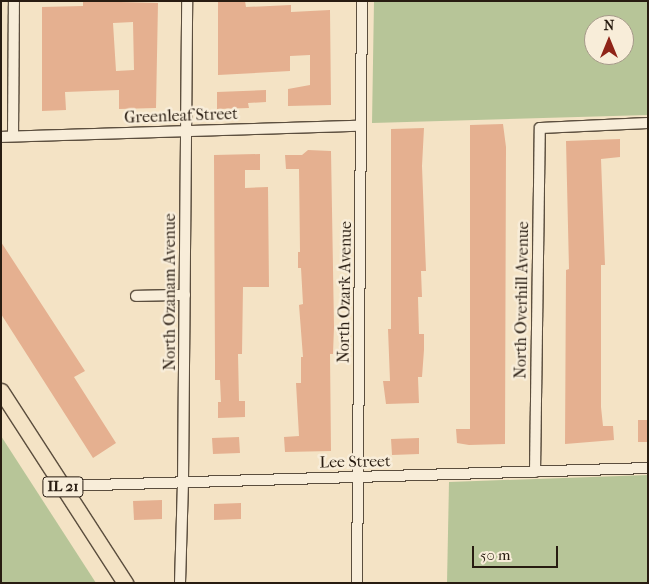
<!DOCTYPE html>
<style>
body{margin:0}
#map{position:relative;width:649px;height:584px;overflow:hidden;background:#f4e3c5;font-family:"IM FELL French Canon",serif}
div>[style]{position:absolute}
.green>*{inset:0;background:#b7c598}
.building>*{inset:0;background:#e5b090}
.roads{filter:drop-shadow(1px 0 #5b4e3e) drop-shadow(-1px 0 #5b4e3e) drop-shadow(0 1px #5b4e3e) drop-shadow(0 -1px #5b4e3e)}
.minor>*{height:10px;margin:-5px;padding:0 5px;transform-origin:5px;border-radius:5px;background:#f8edd9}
.primary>*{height:15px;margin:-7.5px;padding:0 7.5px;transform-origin:7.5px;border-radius:7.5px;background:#f4e3c5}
span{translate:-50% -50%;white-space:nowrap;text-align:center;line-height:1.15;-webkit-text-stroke:5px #f8edd9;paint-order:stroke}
.shield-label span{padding:1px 4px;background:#f8edd9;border:1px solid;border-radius:4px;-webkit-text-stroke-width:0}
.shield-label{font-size:15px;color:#281c11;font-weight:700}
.street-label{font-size:16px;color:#281c11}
.frame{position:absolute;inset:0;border:2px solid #281c11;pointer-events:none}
.north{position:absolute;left:584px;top:15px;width:50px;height:50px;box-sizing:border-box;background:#f8edd9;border:1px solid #a59989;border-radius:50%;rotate:0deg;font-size:14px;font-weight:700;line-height:20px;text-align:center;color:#281c11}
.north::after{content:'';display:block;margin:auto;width:18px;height:22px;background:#8f2418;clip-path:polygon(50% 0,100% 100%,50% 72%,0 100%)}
.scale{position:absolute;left:472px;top:546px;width:86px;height:22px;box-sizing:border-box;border:2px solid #281c11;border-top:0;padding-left:6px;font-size:15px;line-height:18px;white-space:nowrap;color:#281c11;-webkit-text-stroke:4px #f8edd9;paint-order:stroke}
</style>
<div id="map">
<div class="green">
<div style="clip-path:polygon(evenodd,374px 1px,648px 1px,648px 115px,372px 123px,374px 1px,594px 25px,624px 25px,624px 55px,594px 55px,594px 25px)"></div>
<div style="clip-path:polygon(1px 436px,96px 583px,1px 583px)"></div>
<div style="clip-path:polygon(648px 475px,648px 583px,447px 583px,449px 482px)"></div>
</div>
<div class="building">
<div style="clip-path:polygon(evenodd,83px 1px,158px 3px,156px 108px,119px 109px,119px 90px,65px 92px,66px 110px,42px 111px,42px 7px,83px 6px,83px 1px,133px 22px,134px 70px,116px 71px,113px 23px,133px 22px)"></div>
<div style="clip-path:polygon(218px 1px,245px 1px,246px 7px,291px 5px,291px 12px,330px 10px,331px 105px,288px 106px,288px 89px,310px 85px,310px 55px,290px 56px,290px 71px,218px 75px)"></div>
<div style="clip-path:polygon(266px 90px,266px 102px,248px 103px,249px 108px,217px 109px,217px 92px)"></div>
<div style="clip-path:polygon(503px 124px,506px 147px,505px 444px,469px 445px,457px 443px,456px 429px,470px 429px,470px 125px)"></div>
<div style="clip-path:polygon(424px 128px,422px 166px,426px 271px,421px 271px,422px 297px,418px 297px,419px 334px,424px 334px,424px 350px,422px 377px,418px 377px,419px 403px,386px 404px,383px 381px,390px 381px,388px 329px,391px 329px,391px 129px)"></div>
<div style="clip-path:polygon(620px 139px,620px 157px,601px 159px,605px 265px,601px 265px,601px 407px,603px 426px,613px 426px,614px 440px,565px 444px,566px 270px,569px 269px,566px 141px)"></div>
<div style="clip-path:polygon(308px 150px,331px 151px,334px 327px,333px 354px,330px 354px,331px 451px,285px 452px,284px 437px,299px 436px,296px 383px,301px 383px,301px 357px,303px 357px,299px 305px,303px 304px,301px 268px,298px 268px,298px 252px,300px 252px,299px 169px,286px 169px,285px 155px,302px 155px)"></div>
<div style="clip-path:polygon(260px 154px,260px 170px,245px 170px,245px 188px,268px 187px,269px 287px,243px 287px,242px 354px,238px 354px,239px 401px,245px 401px,245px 417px,218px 418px,218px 402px,221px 402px,220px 380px,215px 380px,215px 364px,214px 155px)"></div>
<div style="clip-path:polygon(1px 242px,85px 371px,74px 377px,116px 443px,93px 458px,1px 314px)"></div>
<div style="clip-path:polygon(638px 420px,648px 420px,648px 442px,638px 442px)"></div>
<div style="clip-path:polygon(239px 437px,240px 453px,213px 454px,212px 438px)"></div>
<div style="clip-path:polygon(419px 438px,419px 454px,392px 455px,391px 439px)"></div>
<div style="clip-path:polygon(162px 500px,162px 519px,134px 520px,133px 501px)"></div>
<div style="clip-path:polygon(241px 503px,241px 519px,214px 520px,214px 504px)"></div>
</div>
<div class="roads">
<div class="minor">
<div style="left:13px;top:136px;width:135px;rotate:-89.6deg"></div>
<div style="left:1px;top:137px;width:360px;rotate:-1.8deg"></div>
<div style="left:136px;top:296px;width:49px;rotate:-1.2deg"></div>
<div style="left:535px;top:472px;width:344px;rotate:-89.2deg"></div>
<div style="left:540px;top:128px;width:108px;rotate:-2.7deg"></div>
<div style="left:63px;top:486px;width:585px;rotate:-1.76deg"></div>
<div style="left:180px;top:583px;width:102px;rotate:-88.3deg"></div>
<div style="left:183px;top:481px;width:480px;rotate:-89.5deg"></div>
<div style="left:357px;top:583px;width:582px;rotate:-89.51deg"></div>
</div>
<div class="primary">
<div style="left:1px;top:391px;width:229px;rotate:57.1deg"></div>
</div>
</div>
<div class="shield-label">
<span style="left:63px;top:487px">IL 21</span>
</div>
<div class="street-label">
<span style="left:181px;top:116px;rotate:-2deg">Greenleaf Street</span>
<span style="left:170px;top:292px;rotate:-90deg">North Ozanam Avenue</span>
<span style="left:345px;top:292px;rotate:-89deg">North Ozark Avenue</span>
<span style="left:522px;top:300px;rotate:-89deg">North Overhill Avenue</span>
<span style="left:355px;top:462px;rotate:-1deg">Lee Street</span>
</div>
<div class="frame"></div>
<div class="north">N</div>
<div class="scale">50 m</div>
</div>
